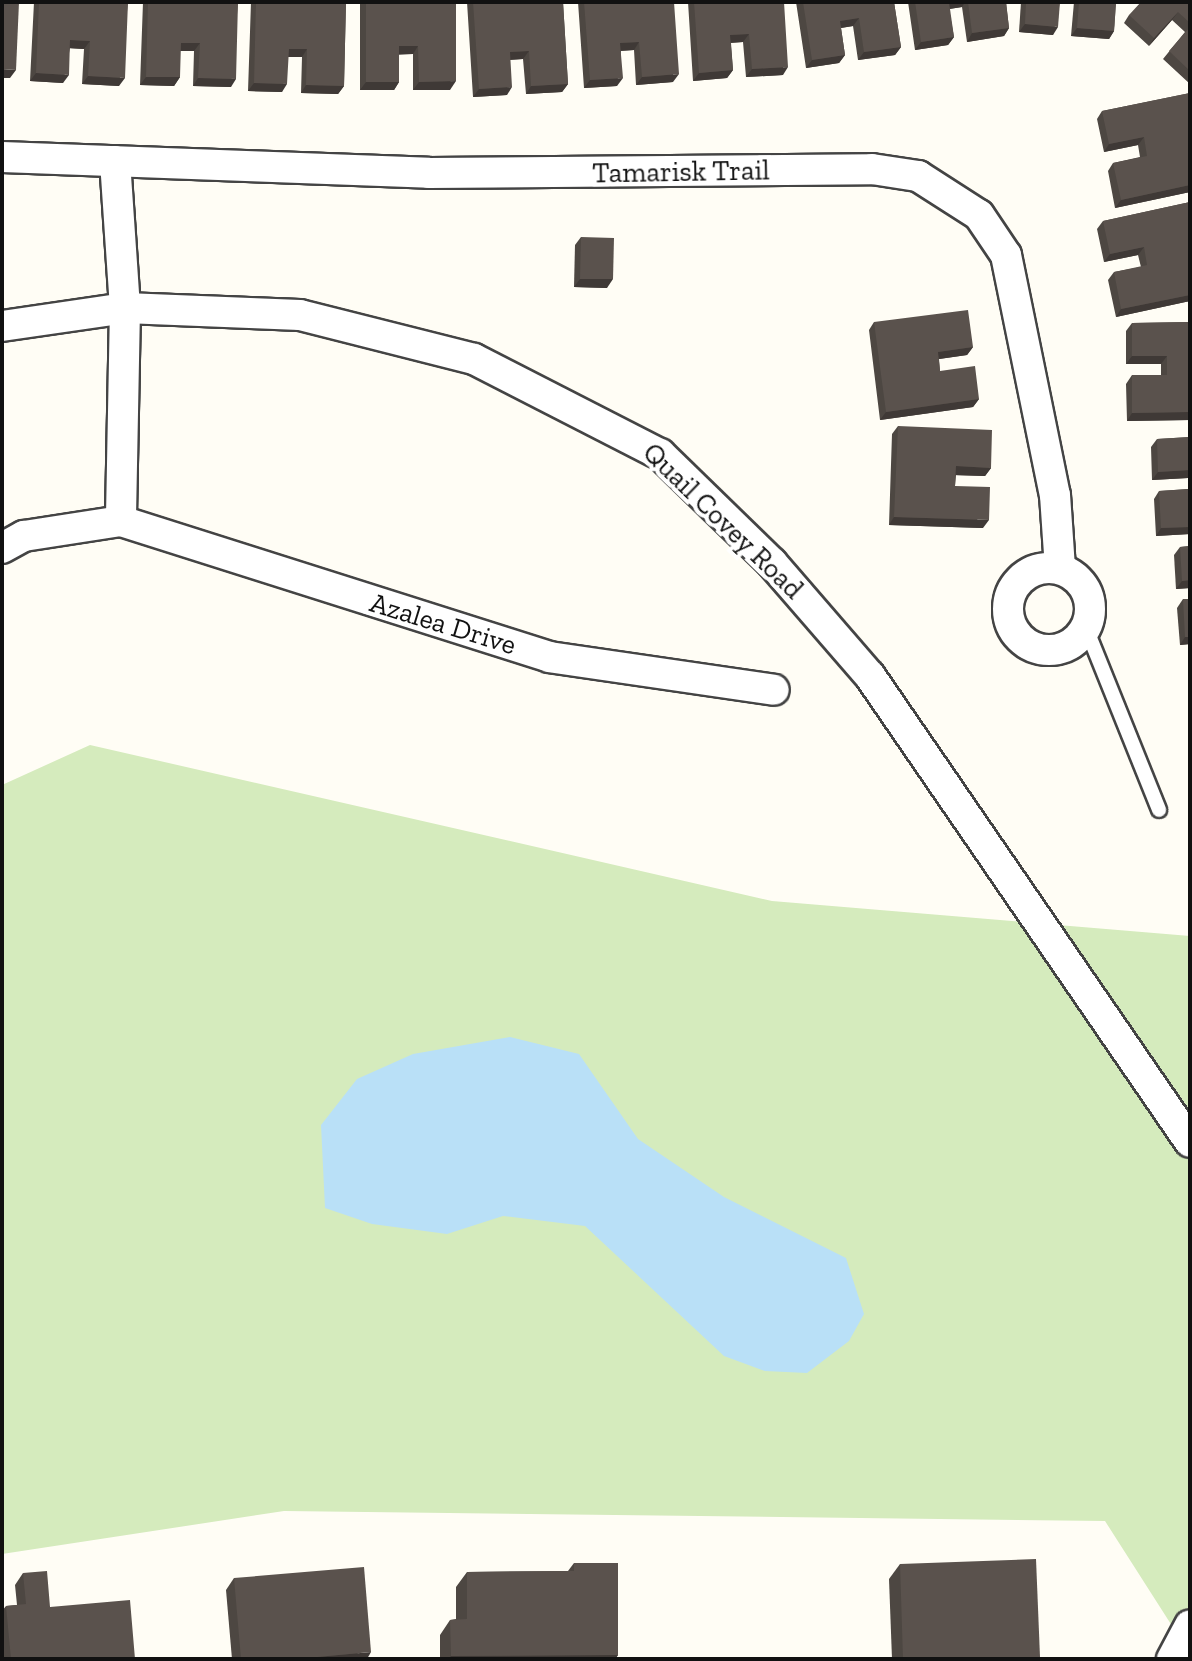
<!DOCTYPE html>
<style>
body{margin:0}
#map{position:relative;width:1192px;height:1661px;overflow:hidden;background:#fffdf5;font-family:"Zilla Slab",serif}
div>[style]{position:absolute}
.green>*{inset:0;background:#d5ebbd}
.water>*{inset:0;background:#b9e0f7}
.roads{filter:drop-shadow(2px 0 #444) drop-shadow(-2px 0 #444) drop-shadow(0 2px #444) drop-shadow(0 -2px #444)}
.lane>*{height:14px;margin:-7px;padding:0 7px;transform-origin:7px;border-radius:7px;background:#fff}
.street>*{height:30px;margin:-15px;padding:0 15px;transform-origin:15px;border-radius:15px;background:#fff}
.street>.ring{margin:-15px;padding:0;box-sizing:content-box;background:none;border:30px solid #fff;border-radius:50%}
.wall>*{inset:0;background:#4d4742}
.shaded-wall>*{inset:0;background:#3f3936}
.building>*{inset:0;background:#5a524d}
span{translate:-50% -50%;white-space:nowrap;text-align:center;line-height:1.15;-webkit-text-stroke:8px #fff;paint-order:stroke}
.street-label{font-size:28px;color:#111}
.frame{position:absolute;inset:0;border:4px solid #111;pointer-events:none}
</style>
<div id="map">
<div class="green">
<div style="clip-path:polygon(90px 745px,772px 901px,1190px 936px,1190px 1654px,1105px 1521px,284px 1511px,2px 1554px,2px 785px)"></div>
</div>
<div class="water">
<div style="clip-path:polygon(510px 1037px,579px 1054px,638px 1139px,724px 1197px,846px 1258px,864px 1314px,849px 1341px,807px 1373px,765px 1371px,724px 1356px,585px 1226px,503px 1216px,447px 1234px,372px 1224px,325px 1208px,321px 1125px,357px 1079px,413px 1054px)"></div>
</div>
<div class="roads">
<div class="lane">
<div style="left:1086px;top:628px;width:196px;rotate:68.1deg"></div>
</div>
<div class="street">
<div style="left:2px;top:157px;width:427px;rotate:2.1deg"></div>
<div style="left:429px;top:173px;width:443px;rotate:-0.5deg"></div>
<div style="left:872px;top:169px;width:47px;rotate:8.7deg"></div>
<div style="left:918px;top:176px;width:72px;rotate:32.6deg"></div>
<div style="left:979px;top:215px;width:48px;rotate:56deg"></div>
<div style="left:1006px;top:255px;width:245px;rotate:78.5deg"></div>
<div style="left:1055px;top:495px;width:74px;rotate:86.1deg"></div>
<div style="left:115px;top:161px;width:147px;rotate:86.1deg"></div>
<div style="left:125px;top:308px;width:213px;rotate:91.1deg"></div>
<div style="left:121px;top:521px;width:449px;rotate:17.6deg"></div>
<div style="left:549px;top:657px;width:227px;rotate:8.3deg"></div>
<div style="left:2px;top:326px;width:124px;rotate:-8.3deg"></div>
<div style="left:125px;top:308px;width:175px;rotate:2.3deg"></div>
<div style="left:300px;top:315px;width:179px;rotate:14.2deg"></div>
<div style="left:474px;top:359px;width:209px;rotate:27.1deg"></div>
<div style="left:660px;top:454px;width:156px;rotate:44.2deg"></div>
<div style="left:772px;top:563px;width:150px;rotate:49.1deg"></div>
<div style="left:870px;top:676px;width:565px;rotate:55.52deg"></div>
<div style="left:2px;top:548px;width:25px;rotate:-29deg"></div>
<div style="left:24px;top:536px;width:98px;rotate:-8.8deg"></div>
<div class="ring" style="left:1008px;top:568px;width:52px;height:52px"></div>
<div style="left:1172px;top:1659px;width:38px;rotate:-62deg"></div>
</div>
</div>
<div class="wall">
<div style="clip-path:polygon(34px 2px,128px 2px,119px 86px,82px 84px,84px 49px,70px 48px,63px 83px,30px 81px)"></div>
<div style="clip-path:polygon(143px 2px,238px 2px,231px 87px,193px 86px,194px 51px,180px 51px,180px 77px,174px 86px,140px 85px)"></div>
<div style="clip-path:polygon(251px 2px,346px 2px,344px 86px,338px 94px,301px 93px,302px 57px,288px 57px,282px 92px,248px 91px)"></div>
<div style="clip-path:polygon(360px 2px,456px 2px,450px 90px,413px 90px,413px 54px,399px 54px,399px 82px,394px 90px,360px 90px)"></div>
<div style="clip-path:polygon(467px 2px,563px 2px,568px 84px,562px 92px,526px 94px,523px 59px,510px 60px,507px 95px,473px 97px)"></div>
<div style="clip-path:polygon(578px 2px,674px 2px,673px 82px,636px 85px,634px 50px,621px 51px,617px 86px,584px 88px)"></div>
<div style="clip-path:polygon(688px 2px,784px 2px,783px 75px,746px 77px,743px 42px,731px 43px,733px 70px,727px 78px,693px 81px)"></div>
<div style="clip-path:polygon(796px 2px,894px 2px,901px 47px,895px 55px,858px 60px,853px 26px,841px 28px,845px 55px,839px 63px,806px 68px)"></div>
<div style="clip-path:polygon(908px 2px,1006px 2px,1009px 28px,1004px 36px,967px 42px,962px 7px,949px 9px,954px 37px,948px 45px,915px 50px)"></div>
<div style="clip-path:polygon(1021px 2px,1060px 2px,1053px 35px,1019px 32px)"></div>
<div style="clip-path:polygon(1074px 2px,1116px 2px,1114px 31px,1109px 39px,1071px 36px)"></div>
<div style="clip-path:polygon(1190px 2px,1190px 84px,1163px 59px,1185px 32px,1172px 20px,1149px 46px,1124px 23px,1129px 15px)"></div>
<div style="clip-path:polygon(1190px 93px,1190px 192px,1115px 208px,1108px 171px,1113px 163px,1140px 157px,1138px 145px,1104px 152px,1097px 119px,1102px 111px)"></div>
<div style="clip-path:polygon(1190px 202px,1190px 301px,1116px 317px,1108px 280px,1114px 272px,1141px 267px,1138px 255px,1104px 262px,1097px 229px,1103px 221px)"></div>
<div style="clip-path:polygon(581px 237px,607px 288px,574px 287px,575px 245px)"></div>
<div style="clip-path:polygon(874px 322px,973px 347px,967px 355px,939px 359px,940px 371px,979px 399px,973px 407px,880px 420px,869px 330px)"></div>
<div style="clip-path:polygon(1190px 322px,1190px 420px,1127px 421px,1126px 384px,1132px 375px,1161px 375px,1161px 364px,1126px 364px,1126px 331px,1132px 323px)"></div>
<div style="clip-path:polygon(898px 426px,991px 468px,985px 476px,956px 475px,955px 486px,983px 528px,889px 525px,892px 434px)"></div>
<div style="clip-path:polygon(1190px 437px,1190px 534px,1156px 536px,1154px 499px,1159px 491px,1188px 489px,1188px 478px,1152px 480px,1151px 447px,1157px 439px)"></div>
<div style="clip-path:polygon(1190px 546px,1190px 588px,1176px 589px,1174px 555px,1180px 547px)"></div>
<div style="clip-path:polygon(1183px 599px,1190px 599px,1190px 644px,1180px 645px,1177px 608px)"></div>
<div style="clip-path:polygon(574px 1563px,618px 1655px,615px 1659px,440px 1659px,440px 1635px,450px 1620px,456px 1619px,456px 1587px,467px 1572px,568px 1571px)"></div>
<div style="clip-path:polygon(900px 1564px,1040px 1657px,1039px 1659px,892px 1659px,889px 1579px)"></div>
<div style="clip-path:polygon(23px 1573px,50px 1607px,135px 1659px,2px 1659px,2px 1611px,6px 1606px,17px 1605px,15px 1585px)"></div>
<div style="clip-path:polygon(234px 1578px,367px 1659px,232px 1659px,226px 1590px)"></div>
</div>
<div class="shaded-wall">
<div style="clip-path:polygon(948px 2px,965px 2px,962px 7px,943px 10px)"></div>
<div style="clip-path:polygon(1178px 12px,1172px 20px,1149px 46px,1154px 38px)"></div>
<div style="clip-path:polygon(859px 18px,853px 26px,834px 29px,840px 21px)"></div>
<div style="clip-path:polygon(1025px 24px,1058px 27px,1053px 35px,1019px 32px)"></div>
<div style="clip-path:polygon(1009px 28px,1004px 36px,967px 42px,972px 33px)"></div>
<div style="clip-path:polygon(1077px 28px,1114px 31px,1109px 39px,1071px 36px)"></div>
<div style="clip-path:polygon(749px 34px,743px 42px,724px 43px,730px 35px)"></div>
<div style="clip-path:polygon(954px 37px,948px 45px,915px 50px,921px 42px)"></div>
<div style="clip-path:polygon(70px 40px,90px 41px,84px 49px,65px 48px)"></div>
<div style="clip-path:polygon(639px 42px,634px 50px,615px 51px,620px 43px)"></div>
<div style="clip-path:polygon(181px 43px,200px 43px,194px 51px,175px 51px)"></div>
<div style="clip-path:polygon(399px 46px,418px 46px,413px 54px,394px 55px)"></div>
<div style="clip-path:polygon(901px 47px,895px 55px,858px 60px,864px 52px)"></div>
<div style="clip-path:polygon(289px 49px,307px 49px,302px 57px,283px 57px)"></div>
<div style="clip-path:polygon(529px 51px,523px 59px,504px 60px,510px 52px)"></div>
<div style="clip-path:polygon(845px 55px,839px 63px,806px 68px,812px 60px)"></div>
<div style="clip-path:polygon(788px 67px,783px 75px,746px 77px,752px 69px)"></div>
<div style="clip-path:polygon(2px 69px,16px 70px,10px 78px,2px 78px)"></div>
<div style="clip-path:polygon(733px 70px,727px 78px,693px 81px,699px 73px)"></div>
<div style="clip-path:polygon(36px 73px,69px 75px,63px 83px,30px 81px)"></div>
<div style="clip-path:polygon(679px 74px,673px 82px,636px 85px,642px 77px)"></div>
<div style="clip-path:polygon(88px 76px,125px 78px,119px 86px,82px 84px)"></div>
<div style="clip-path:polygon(146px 77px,180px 77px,174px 86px,140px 85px)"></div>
<div style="clip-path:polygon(198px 78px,236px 79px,231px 87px,193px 86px)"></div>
<div style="clip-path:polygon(623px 78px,617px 86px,584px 88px,590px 80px)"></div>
<div style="clip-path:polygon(456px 81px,450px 90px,413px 90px,419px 82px)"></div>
<div style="clip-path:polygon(366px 82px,399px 82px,394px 90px,360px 90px)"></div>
<div style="clip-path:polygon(254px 83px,287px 84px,282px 92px,248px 91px)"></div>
<div style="clip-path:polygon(568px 84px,562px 92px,526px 94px,531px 86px)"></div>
<div style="clip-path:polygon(306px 85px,344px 86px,338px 94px,301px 93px)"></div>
<div style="clip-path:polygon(512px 87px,507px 95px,473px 97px,479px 89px)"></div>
<div style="clip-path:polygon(1144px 137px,1138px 145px,1104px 152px,1109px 144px)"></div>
<div style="clip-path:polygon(1190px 185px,1190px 192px,1115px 208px,1121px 200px)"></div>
<div style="clip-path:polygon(1144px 247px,1138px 255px,1104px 262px,1110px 254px)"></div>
<div style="clip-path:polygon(580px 279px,613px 279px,607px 288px,574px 287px)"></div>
<div style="clip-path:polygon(1190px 295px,1190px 301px,1116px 317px,1121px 309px)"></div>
<div style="clip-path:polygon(973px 347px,967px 355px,932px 360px,938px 352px)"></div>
<div style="clip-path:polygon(1132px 356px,1167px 356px,1161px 364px,1126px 364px)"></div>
<div style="clip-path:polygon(979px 399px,973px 407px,880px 420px,886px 412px)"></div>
<div style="clip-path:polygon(1190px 412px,1190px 420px,1127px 421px,1132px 413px)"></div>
<div style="clip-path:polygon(956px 466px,991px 468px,985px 476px,950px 475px)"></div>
<div style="clip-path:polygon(1190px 470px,1190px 475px,1188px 478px,1152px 480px,1158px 472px)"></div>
<div style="clip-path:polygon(894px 517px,989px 520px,983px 528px,889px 525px)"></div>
<div style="clip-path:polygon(1190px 527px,1190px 534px,1156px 536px,1161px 528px)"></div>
<div style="clip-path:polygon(1190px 580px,1190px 588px,1176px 589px,1182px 581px)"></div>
<div style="clip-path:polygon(1185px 637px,1190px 637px,1190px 644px,1180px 645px)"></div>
<div style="clip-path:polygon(371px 1652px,367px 1659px,296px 1659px)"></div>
<div style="clip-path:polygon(618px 1655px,615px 1659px,449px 1659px,451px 1656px)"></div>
</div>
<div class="building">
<div style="clip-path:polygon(2px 2px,19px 2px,16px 70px,2px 69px)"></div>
<div style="clip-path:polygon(39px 2px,128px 2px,125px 78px,88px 76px,90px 41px,70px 40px,69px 75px,36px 73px)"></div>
<div style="clip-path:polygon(148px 2px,238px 2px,236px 79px,198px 78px,200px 43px,181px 43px,180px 77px,146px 77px)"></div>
<div style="clip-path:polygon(256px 2px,346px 2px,344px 86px,306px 85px,307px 49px,289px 49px,287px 84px,254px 83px)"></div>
<div style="clip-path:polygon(366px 2px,456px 2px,456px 81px,419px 82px,418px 46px,399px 46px,399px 82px,366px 82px)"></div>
<div style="clip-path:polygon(473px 2px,563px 2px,568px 84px,531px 86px,529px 51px,510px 52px,512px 87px,479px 89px)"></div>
<div style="clip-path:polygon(584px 2px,674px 2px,679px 74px,642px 77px,639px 42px,620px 43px,623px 78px,590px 80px)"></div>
<div style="clip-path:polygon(694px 2px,784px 2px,788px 67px,752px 69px,749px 34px,730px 35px,733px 70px,699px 73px)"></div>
<div style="clip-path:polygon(803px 2px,894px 2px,901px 47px,864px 52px,859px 18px,840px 21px,845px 55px,812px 60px)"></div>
<div style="clip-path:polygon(915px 2px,949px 2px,954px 37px,921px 42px)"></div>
<div style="clip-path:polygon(968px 2px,1006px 2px,1009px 28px,972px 33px)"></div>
<div style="clip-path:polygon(1026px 2px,1060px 2px,1058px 27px,1025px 24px)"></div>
<div style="clip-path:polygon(1079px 2px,1116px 2px,1114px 31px,1077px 28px)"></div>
<div style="clip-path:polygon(1141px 2px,1190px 2px,1190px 23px,1178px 12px,1154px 38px,1129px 15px)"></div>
<div style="clip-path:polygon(1190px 27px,1190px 71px,1169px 51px)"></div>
<div style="clip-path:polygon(1190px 93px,1190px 185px,1121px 200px,1113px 163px,1147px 156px,1144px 137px,1109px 144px,1102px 111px)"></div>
<div style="clip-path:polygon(1190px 202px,1190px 295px,1121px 309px,1114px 272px,1147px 265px,1144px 247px,1110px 254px,1103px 221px)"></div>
<div style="clip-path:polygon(581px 237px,614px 238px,613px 279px,580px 279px)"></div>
<div style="clip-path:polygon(968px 310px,973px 347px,938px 352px,940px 371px,975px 366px,979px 399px,886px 412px,874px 322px)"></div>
<div style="clip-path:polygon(1190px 322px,1190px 412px,1132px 413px,1132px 375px,1167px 375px,1167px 356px,1132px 356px,1132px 323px)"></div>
<div style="clip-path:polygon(898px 426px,992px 430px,991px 468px,956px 466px,955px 486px,990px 487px,989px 520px,894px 517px)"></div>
<div style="clip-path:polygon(1190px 437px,1190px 470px,1158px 472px,1157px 439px)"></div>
<div style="clip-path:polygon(1190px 489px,1190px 527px,1161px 528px,1159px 491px)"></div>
<div style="clip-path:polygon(1190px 546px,1190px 580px,1182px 581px,1180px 547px)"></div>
<div style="clip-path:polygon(1183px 599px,1190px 599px,1190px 637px,1185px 637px)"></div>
<div style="clip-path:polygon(1036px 1559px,1040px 1657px,993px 1659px,903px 1659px,900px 1564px)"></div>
<div style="clip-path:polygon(574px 1563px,618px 1563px,618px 1655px,451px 1656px,450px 1620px,467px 1619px,467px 1572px,574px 1571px)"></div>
<div style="clip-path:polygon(364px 1567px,371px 1652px,296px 1659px,241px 1659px,234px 1578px)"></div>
<div style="clip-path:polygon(47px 1571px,50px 1607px,130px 1600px,135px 1659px,11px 1659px,6px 1606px,26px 1604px,23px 1573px)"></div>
</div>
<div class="street-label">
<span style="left:681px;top:172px;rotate:-1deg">Tamarisk Trail</span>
<span style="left:723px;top:521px;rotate:44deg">Quail Covey Road</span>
<span style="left:443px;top:624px;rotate:17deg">Azalea Drive</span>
</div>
<div class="frame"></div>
</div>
